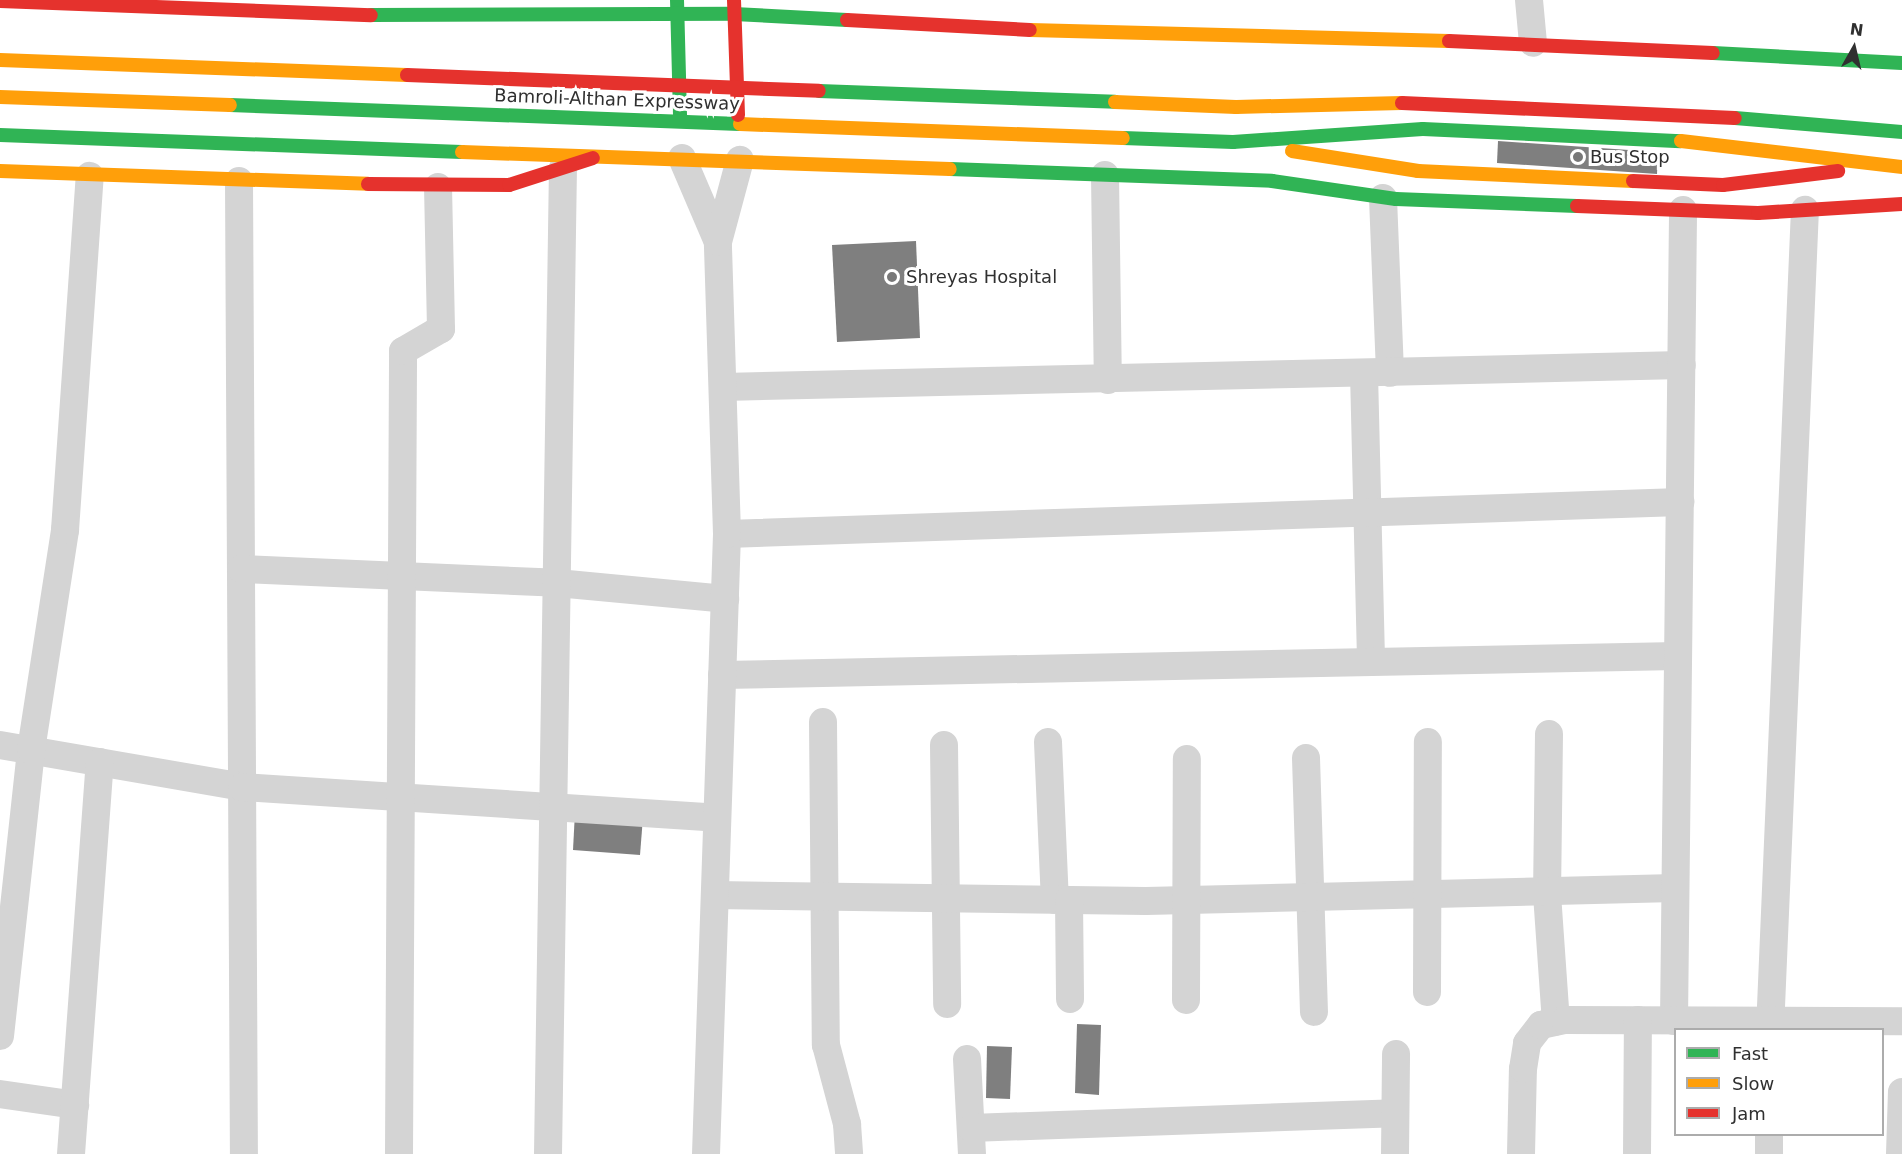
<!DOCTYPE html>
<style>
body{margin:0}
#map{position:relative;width:1902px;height:1154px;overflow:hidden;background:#fff;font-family:"DejaVu Sans",sans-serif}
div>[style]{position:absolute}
.building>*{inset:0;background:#7f7f7f}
.street>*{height:28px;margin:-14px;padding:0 14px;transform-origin:14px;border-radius:14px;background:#d4d4d4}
.fast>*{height:14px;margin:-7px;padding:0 7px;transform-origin:7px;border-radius:7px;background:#30b455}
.slow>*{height:14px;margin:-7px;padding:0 7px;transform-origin:7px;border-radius:7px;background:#ff9f0a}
.jam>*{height:14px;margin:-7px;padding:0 7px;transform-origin:7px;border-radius:7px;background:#e5322d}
.dots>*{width:16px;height:16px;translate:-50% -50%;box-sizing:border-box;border:3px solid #fff;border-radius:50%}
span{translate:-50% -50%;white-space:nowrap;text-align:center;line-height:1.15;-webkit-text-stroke:6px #fff;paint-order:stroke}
.street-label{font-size:18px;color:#303030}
.poi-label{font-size:18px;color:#303030}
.left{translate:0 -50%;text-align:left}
.legend{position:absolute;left:1674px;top:1028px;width:210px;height:108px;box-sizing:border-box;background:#fff;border:2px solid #acacac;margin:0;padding:8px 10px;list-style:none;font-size:18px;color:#303030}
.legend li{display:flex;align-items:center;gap:12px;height:30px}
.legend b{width:30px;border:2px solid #acacac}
.north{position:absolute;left:1824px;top:18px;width:60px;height:60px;-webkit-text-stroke:4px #fff;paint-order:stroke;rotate:8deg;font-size:16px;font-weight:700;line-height:24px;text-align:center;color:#303030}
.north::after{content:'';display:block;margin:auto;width:21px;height:27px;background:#303030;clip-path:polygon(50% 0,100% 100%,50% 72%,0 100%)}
</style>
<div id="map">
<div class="building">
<div style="clip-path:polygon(1498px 141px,1658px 152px,1657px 174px,1497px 163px)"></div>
<div style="clip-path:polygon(916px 241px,920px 338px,837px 342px,832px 245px)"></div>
<div style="clip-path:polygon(575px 812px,643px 817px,640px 855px,573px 850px)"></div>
<div style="clip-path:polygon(1077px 1024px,1101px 1025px,1099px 1095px,1075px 1093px)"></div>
<div style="clip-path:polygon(987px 1046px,1012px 1047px,1010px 1099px,986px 1098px)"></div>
</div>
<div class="street">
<div style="left:1529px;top:0;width:43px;rotate:84.7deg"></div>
<div style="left:682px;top:158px;width:91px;rotate:66.8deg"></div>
<div style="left:1105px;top:175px;width:205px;rotate:89.2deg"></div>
<div style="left:239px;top:181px;width:973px;rotate:89.71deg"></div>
<div style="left:1383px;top:198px;width:175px;rotate:87.7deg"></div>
<div style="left:1364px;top:373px;width:289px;rotate:88.6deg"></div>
<div style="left:723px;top:387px;width:959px;rotate:-1.31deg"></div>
<div style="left:727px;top:534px;width:954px;rotate:-1.92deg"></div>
<div style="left:241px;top:569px;width:316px;rotate:2.5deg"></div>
<div style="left:557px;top:583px;width:169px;rotate:5.4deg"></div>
<div style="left:722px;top:675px;width:956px;rotate:-1.14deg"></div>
<div style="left:823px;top:722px;width:323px;rotate:89.5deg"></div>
<div style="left:826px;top:1045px;width:82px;rotate:75.1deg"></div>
<div style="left:847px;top:1124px;width:30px;rotate:86deg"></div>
<div style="left:1549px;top:734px;width:160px;rotate:90.7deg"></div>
<div style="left:1547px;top:894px;width:128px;rotate:86deg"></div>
<div style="left:1048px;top:742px;width:158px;rotate:87.5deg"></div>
<div style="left:0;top:745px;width:246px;rotate:9.8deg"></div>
<div style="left:242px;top:787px;width:476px;rotate:3.7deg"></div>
<div style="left:944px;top:745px;width:259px;rotate:89.3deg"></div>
<div style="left:1306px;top:758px;width:254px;rotate:88.2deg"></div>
<div style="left:715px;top:895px;width:431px;rotate:0.8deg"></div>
<div style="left:1146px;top:901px;width:529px;rotate:-1.41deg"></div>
<div style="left:1069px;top:900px;width:99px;rotate:89.4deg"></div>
<div style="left:1427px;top:992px;width:250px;rotate:-89.8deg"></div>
<div style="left:1186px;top:1000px;width:241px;rotate:-89.8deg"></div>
<div style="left:1674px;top:1021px;width:811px;rotate:-89.36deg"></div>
<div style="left:1770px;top:1030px;width:821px;rotate:-87.56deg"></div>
<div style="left:0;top:1036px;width:288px;rotate:-83.8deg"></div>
<div style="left:31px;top:750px;width:223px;rotate:-81.2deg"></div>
<div style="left:65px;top:530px;width:355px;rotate:-86deg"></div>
<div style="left:967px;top:1059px;width:95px;rotate:87deg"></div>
<div style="left:0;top:1094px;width:76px;rotate:8.3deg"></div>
<div style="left:971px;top:1128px;width:424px;rotate:-2deg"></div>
<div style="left:71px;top:1154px;width:393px;rotate:-85.8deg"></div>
<div style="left:399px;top:1154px;width:803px;rotate:-89.71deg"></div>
<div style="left:403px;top:351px;width:44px;rotate:-30.1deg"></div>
<div style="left:441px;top:329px;width:142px;rotate:-91.2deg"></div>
<div style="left:548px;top:1154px;width:986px;rotate:-89.13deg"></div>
<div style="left:706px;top:1154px;width:620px;rotate:-88.06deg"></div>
<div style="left:727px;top:534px;width:292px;rotate:-91.8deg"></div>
<div style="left:718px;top:242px;width:85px;rotate:-75deg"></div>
<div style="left:1395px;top:1154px;width:100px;rotate:-89.4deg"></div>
<div style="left:1521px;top:1154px;width:85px;rotate:-88.7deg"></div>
<div style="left:1523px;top:1069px;width:26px;rotate:-81deg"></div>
<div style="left:1527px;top:1043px;width:23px;rotate:-52deg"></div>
<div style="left:1541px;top:1025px;width:25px;rotate:-12deg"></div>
<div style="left:1565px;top:1020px;width:337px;rotate:0.2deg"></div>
<div style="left:1637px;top:1154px;width:134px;rotate:-89.6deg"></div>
<div style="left:1769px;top:1154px;width:20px;rotate:-90deg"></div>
<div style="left:1900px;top:1154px;width:62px;rotate:-88.2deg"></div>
</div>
<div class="fast">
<div style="left:677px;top:0;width:115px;rotate:88.5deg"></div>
<div style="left:371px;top:15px;width:363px;rotate:-0.2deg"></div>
<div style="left:734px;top:14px;width:113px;rotate:3deg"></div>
<div style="left:1713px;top:53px;width:189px;rotate:3deg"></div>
<div style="left:819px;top:91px;width:296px;rotate:2.1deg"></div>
<div style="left:230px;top:105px;width:510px;rotate:2.13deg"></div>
<div style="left:1735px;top:118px;width:168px;rotate:4.8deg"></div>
<div style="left:0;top:135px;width:462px;rotate:2.1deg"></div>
<div style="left:1123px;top:138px;width:110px;rotate:2.1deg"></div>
<div style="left:1233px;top:142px;width:190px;rotate:-3.9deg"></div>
<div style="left:1423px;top:129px;width:258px;rotate:2.7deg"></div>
<div style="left:950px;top:169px;width:322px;rotate:2.1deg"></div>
<div style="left:1272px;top:181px;width:125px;rotate:8.3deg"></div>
<div style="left:1396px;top:199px;width:181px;rotate:2.2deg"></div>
</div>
<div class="slow">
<div style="left:1030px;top:30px;width:419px;rotate:1.5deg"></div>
<div style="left:0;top:60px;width:407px;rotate:2.1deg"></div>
<div style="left:0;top:97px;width:230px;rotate:2deg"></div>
<div style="left:1115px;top:102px;width:121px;rotate:2.4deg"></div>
<div style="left:1236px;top:107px;width:166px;rotate:-1.4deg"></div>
<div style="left:740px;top:124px;width:383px;rotate:2.1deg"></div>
<div style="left:1681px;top:141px;width:223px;rotate:6.7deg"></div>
<div style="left:1292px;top:151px;width:128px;rotate:9deg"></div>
<div style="left:1418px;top:171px;width:215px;rotate:2.7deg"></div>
<div style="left:462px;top:152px;width:488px;rotate:2deg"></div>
<div style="left:0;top:171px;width:368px;rotate:2deg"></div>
</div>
<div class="jam">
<div style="left:734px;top:0;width:115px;rotate:88deg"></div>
<div style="left:0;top:1px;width:371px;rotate:2.2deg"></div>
<div style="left:847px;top:20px;width:183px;rotate:3.1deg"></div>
<div style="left:1449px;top:41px;width:264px;rotate:2.6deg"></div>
<div style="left:407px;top:75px;width:412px;rotate:2.2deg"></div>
<div style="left:1402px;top:103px;width:333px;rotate:2.6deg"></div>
<div style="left:1633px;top:181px;width:90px;rotate:2.5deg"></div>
<div style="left:1723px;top:185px;width:116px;rotate:-6.9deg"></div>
<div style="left:368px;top:184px;width:141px;rotate:0.4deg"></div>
<div style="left:509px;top:185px;width:88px;rotate:-17.8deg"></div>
<div style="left:1577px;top:206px;width:181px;rotate:2.2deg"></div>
<div style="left:1758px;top:213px;width:144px;rotate:-3.6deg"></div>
</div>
<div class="dots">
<div style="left:1578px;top:157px;background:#787878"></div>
<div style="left:892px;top:277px;background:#787878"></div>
</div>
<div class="street-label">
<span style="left:617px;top:100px;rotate:2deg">Bamroli-Althan Expressway</span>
</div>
<div class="poi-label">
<span class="left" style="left:1590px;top:157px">Bus Stop</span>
<span class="left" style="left:906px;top:277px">Shreyas Hospital</span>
</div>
<ul class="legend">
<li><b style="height:8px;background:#30b455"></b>Fast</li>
<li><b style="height:8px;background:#ff9f0a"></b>Slow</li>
<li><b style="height:8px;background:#e5322d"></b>Jam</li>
</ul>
<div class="north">N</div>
</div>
